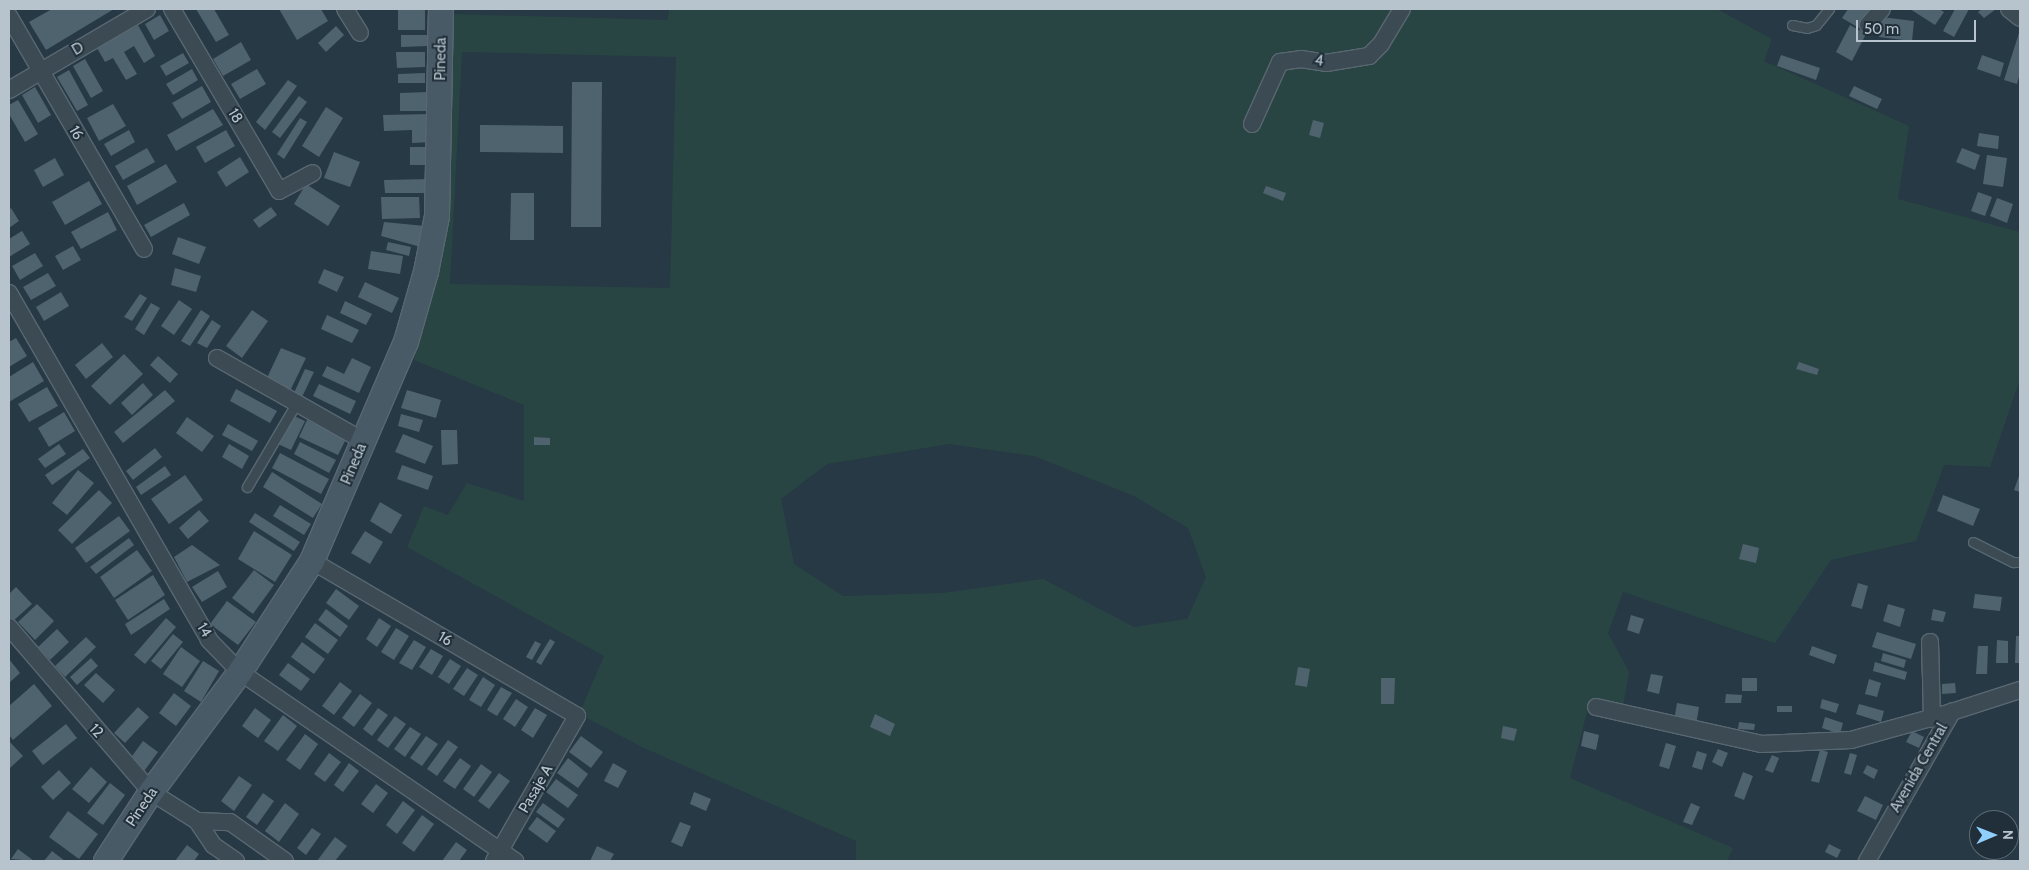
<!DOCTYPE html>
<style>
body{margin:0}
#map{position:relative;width:2029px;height:870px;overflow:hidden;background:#263944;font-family:Cabin,sans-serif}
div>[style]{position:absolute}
.green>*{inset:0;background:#294543}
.building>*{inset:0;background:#4f636f}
.roads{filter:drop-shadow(1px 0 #596771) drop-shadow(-1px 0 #596771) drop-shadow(0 1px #596771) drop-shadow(0 -1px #596771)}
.lane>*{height:9px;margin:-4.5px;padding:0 4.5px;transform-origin:4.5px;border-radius:4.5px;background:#3b4a53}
.street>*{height:16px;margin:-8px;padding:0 8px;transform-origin:8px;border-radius:8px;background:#3b4a53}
.secondary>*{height:24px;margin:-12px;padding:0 12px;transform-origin:12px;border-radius:12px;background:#495a67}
span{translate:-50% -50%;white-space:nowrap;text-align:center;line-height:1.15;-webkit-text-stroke:4px #202f39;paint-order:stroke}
.street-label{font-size:15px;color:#b8c4cd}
.frame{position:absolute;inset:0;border:10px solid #b8c4cd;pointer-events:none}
.north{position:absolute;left:1969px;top:810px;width:50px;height:50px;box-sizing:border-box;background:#202f39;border:1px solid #5d6b74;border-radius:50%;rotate:89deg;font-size:14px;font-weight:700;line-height:20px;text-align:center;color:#b8c4cd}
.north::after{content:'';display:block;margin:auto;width:18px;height:22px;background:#90cefb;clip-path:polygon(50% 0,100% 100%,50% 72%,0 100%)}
.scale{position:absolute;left:1856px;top:20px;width:120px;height:22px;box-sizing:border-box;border:2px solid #b8c4cd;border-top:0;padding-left:6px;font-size:15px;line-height:18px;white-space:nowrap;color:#b8c4cd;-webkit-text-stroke:4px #202f39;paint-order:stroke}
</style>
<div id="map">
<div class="green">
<div style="clip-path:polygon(evenodd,669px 9px,1717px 9px,1772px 39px,1764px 61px,1909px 126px,1898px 199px,2020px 232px,2020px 379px,1990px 467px,1944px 465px,1916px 541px,1831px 560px,1775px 643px,1623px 592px,1608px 633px,1629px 672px,1623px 707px,1589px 704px,1570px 778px,1733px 848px,1727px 861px,856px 861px,856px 841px,644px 748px,579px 714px,604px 656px,407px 547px,424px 506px,448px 515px,467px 483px,524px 501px,524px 405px,414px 360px,446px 221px,451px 14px,668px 20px,669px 9px,462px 52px,676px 57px,670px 288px,450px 284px,462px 52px,669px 9px,949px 444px,1034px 456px,1134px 496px,1188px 528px,1206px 577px,1187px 619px,1134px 627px,1043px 579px,943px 593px,843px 596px,794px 564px,781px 499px,827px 464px,949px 444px)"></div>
</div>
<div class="building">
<div style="clip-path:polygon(52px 9px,114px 9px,46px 50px,29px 22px)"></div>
<div style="clip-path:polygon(196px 9px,214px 9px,229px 35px,216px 42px)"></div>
<div style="clip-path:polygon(279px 9px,321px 9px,328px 21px,297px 40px)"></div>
<div style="clip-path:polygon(398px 9px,425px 9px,425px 30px,398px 30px)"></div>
<div style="clip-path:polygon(1848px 9px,1870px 9px,1859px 28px,1842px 18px)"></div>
<div style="clip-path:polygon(1910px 9px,1939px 9px,1944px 12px,1935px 25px)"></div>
<div style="clip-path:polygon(1955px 9px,1969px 9px,1954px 37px,1943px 31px)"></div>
<div style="clip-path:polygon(1982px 9px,1996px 9px,1984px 18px,1978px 12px)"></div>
<div style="clip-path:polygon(160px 15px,169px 31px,154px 40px,145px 24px)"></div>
<div style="clip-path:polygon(1881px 17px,1914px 21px,1912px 41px,1879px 37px)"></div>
<div style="clip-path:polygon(138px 25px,155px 56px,144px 63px,134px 46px,124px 52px,137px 74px,126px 80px,113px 58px,105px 62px,97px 48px)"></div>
<div style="clip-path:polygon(1850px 25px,1866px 34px,1852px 61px,1836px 52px)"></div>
<div style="clip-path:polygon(336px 26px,344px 35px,326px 52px,318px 43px)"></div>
<div style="clip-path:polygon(2019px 33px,2020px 73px,2017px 84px,2004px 80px)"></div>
<div style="clip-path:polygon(401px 35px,428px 35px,428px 46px,401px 47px)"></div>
<div style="clip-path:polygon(241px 42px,251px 60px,223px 76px,213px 59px)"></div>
<div style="clip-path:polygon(396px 52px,425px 52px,425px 67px,397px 68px)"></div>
<div style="clip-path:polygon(183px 53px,189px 63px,166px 76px,160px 66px)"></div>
<div style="clip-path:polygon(1781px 55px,1820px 68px,1816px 80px,1777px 66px)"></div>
<div style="clip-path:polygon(1982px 55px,2004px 63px,2000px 77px,1977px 69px)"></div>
<div style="clip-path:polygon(85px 59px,103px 91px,91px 98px,73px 66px)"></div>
<div style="clip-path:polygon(192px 69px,198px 80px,173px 95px,166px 84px)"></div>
<div style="clip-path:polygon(257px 69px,266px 84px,240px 99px,231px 84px)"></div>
<div style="clip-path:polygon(69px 70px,88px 105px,77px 111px,57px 77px)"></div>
<div style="clip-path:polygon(425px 73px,425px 83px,398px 83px,398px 74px)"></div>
<div style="clip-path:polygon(288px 80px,297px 86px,265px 130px,256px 122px)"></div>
<div style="clip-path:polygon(572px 82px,602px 82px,601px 227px,571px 227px)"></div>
<div style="clip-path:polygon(202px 86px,211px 102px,182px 119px,172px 103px)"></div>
<div style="clip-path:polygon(1854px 86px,1882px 99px,1877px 109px,1849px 96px)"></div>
<div style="clip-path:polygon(35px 87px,51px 115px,38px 123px,22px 95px)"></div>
<div style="clip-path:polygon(428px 92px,428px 111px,400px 111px,400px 93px)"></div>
<div style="clip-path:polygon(299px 96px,307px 102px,280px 138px,272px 132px)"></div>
<div style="clip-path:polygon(18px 100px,38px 134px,25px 142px,9px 114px,9px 105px)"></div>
<div style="clip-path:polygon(113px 104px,126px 126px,99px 141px,87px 118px)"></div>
<div style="clip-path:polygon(326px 107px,343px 118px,319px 157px,302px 146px)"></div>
<div style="clip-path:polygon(213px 109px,223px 125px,176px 151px,167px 135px)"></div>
<div style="clip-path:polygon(431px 114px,432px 142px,412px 143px,412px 130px,384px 131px,383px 115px)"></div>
<div style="clip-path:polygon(300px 118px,307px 122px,284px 159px,277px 154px)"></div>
<div style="clip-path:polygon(1313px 120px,1324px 123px,1320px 138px,1309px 135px)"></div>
<div style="clip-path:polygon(480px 125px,563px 126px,563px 153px,480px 152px)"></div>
<div style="clip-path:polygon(129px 130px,135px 142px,111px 156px,104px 144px)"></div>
<div style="clip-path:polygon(226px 130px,235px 146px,205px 163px,196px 147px)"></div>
<div style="clip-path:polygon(1979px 133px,1999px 136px,1998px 149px,1977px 146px)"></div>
<div style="clip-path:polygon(410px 147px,431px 147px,431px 165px,410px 165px)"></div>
<div style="clip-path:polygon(147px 148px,155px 162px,123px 180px,115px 166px)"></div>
<div style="clip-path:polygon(1962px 148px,1980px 155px,1975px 170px,1956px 162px)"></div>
<div style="clip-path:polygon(334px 152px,360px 162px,350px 187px,324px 178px)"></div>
<div style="clip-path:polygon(1987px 155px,2007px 158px,2003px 187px,1983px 184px)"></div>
<div style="clip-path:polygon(240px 157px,249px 172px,226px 187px,217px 172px)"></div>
<div style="clip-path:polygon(55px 158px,64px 175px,43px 187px,34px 170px)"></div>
<div style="clip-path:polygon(166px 164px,177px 182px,137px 205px,127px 186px)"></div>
<div style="clip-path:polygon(430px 179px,430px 193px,385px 193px,384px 180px)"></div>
<div style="clip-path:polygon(89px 181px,102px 204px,65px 225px,52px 202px)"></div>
<div style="clip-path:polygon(306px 184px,340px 206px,328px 226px,294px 204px)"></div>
<div style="clip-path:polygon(1266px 186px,1286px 193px,1283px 201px,1263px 193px)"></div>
<div style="clip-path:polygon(1978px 192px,1992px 197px,1985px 216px,1971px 211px)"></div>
<div style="clip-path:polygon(511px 193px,534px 193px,534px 240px,510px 240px)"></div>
<div style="clip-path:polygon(381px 197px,419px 197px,420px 218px,382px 219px)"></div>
<div style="clip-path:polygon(1997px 198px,2013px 204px,2007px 223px,1990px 216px)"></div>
<div style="clip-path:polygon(184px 203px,190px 215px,151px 237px,144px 225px)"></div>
<div style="clip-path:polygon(271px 207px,277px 215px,259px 228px,253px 220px)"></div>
<div style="clip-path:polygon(11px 208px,19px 221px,9px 228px,9px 210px)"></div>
<div style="clip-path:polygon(108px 212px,117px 230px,81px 249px,71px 232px)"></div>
<div style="clip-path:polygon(384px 222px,425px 226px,421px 247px,381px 236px)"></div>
<div style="clip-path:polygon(22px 231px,30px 244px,9px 257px,9px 239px)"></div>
<div style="clip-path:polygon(178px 237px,206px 247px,199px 264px,172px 254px)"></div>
<div style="clip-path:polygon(388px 242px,411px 247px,409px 256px,386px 250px)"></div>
<div style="clip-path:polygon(73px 246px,81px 260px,63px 270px,55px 256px)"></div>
<div style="clip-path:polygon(371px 251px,403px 256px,400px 274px,368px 269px)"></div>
<div style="clip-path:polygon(35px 253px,43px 266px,20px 280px,12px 266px)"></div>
<div style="clip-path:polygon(175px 268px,201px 276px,196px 292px,171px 285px)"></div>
<div style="clip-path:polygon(324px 269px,344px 277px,337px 292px,318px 283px)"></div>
<div style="clip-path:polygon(48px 273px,56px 286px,31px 300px,23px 287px)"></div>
<div style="clip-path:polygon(365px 282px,399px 298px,392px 313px,358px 297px)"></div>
<div style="clip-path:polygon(61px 292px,69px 306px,44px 321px,36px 307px)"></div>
<div style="clip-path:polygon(140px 294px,147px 298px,132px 321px,124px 317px)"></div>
<div style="clip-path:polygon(179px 300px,192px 309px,174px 335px,161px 326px)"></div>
<div style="clip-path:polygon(345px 301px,372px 314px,366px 325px,340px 313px)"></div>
<div style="clip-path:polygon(151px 303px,160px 308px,144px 335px,135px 329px)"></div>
<div style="clip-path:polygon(201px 310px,210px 316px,190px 346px,181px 341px)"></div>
<div style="clip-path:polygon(252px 310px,268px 321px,242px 358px,226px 346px)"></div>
<div style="clip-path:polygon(327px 315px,359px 330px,352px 343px,321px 329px)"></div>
<div style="clip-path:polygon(212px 320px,221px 326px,207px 348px,197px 343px)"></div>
<div style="clip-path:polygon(16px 338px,27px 356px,9px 367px,9px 342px)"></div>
<div style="clip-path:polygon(102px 343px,113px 357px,86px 379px,75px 365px)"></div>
<div style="clip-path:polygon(281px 348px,306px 358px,290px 391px,266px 380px)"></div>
<div style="clip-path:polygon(124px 354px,143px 374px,110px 405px,91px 386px)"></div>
<div style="clip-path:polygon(158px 356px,178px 374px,170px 383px,150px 365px)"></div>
<div style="clip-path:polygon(352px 358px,371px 367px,359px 393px,322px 376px,327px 366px,344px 374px)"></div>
<div style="clip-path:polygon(33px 362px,44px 381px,9px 402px,9px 377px)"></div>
<div style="clip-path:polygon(1799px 362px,1819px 369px,1817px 375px,1796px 369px)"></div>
<div style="clip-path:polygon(305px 369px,314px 372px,301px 399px,293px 395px)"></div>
<div style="clip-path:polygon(143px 383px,153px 395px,132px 415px,121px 403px)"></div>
<div style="clip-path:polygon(319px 384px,356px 401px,350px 414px,313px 396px)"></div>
<div style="clip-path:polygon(47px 387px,58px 406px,29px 422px,18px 404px)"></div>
<div style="clip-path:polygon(236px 389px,277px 411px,270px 423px,230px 401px)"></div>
<div style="clip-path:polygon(165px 390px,175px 401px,123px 443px,114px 432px)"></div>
<div style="clip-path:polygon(407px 390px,441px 400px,436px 418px,401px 408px)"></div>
<div style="clip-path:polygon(64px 412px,75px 431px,49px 447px,38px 428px)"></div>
<div style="clip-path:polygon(401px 414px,423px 420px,419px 432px,398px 426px)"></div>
<div style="clip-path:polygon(292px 415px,305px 421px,291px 450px,278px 444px)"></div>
<div style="clip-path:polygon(187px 417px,214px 436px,202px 452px,176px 433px)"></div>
<div style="clip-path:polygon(307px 420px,346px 439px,338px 455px,299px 437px)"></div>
<div style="clip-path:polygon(228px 424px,258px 441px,252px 451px,222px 435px)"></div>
<div style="clip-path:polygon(441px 430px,457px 430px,458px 464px,442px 465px)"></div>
<div style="clip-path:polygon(403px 434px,433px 446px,425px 464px,395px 452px)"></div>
<div style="clip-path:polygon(534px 437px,550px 438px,550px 445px,534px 445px)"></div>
<div style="clip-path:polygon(300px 442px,336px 460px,329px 473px,294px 454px)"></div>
<div style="clip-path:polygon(59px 444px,66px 454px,45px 468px,38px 459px)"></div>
<div style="clip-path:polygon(229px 444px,249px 456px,242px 469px,222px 457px)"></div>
<div style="clip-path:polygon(155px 448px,162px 457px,133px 480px,126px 471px)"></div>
<div style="clip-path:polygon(83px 449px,90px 458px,52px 485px,45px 475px)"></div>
<div style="clip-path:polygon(280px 453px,329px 479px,321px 494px,272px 468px)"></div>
<div style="clip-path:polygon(402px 465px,433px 476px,428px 490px,397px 479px)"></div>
<div style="clip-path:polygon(165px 466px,171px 475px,141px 495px,136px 487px)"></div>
<div style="clip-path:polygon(78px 470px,94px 483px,67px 515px,52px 503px)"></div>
<div style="clip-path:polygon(272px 472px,322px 504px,313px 518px,263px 487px)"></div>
<div style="clip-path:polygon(2020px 473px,2020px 492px,2014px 490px)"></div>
<div style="clip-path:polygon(185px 475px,203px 500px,169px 524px,151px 499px)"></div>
<div style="clip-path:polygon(99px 490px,112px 503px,72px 544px,58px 530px)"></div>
<div style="clip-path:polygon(1943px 495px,1980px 509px,1973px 526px,1937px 511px)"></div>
<div style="clip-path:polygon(380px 502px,402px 515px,391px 534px,370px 521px)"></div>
<div style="clip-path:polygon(280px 505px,311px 524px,304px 535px,273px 516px)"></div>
<div style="clip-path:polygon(199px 510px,209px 521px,188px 539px,179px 528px)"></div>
<div style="clip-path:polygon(255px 513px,300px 542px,294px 551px,249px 522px)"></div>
<div style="clip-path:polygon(119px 516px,130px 531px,86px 563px,75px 548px)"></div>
<div style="clip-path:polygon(254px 531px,292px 555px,275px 582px,238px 559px)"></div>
<div style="clip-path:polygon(365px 531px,383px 542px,370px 564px,351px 553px)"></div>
<div style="clip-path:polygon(129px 538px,134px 545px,96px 574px,90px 567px)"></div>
<div style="clip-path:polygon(1743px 544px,1759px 548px,1756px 563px,1739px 559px)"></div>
<div style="clip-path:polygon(192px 545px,220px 565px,187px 582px,174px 557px)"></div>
<div style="clip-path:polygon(137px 550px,152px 571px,114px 598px,100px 577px)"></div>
<div style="clip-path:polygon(254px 570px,274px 585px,253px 614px,232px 598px)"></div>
<div style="clip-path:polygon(218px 571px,227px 587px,202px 602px,192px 587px)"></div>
<div style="clip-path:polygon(153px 575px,165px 595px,128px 620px,115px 600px)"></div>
<div style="clip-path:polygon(1858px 583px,1868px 586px,1862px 609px,1851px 606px)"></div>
<div style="clip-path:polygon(16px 587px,32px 604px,12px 622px,9px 618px,9px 594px)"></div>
<div style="clip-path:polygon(336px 589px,359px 606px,349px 620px,326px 603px)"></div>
<div style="clip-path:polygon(1975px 594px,2002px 597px,2000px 611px,1973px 608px)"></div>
<div style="clip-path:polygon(164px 599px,170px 609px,131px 635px,125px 624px)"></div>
<div style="clip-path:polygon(227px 601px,256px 622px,238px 645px,210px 624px)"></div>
<div style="clip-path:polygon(37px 604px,54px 621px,35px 640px,18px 622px)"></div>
<div style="clip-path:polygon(1888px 604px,1905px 609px,1900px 627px,1883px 621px)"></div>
<div style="clip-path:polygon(326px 609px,348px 626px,340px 637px,318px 620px)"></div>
<div style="clip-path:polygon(1933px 609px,1946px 612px,1943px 622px,1931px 620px)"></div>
<div style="clip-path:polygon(1631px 615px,1644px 619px,1639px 634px,1627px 630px)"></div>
<div style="clip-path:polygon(166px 618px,176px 627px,145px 664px,134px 655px)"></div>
<div style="clip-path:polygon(379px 618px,391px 626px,377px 647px,366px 639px)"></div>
<div style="clip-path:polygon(315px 623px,338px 640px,328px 654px,305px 637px)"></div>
<div style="clip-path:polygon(396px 628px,409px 636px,394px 660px,381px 652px)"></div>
<div style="clip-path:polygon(57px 629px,69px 642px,50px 660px,38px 647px)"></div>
<div style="clip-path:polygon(1877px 632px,1916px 644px,1911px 659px,1872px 647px)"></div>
<div style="clip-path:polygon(173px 634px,183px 642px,161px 669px,151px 661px)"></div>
<div style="clip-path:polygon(2016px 636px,2020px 636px,2020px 663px,2015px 663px)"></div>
<div style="clip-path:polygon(86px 637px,96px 647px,65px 677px,55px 666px)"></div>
<div style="clip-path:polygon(550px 639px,555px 642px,541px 665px,536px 662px)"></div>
<div style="clip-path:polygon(414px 640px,426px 647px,412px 670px,399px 663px)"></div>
<div style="clip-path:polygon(1997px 640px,2008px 641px,2008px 663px,1996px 663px)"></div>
<div style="clip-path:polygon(535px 641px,541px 644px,532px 660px,526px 657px)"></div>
<div style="clip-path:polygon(302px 642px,325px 659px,314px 674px,291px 657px)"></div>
<div style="clip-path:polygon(1812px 646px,1837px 655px,1834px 664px,1809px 655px)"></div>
<div style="clip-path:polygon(1978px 646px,1988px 646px,1987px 674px,1976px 674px)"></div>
<div style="clip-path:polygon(181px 647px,200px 661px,182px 687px,163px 674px)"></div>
<div style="clip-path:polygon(431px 649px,443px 656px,432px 675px,419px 667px)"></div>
<div style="clip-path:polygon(1883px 653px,1906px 660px,1904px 668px,1881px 661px)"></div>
<div style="clip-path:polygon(91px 658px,98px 666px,77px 685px,70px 677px)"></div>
<div style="clip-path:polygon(9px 659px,20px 673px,9px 683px)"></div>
<div style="clip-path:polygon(450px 659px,461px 666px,449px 684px,438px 677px)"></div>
<div style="clip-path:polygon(203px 661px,219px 671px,201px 702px,184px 691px)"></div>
<div style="clip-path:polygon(1875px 662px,1907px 672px,1905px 680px,1873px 671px)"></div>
<div style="clip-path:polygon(288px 663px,310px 679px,301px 691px,279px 675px)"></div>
<div style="clip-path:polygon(1298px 667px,1310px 669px,1307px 687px,1295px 685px)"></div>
<div style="clip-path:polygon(467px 668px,478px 675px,464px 696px,453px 689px)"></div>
<div style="clip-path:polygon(96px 673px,115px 690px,103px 703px,84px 685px)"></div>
<div style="clip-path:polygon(1651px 674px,1663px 676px,1659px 694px,1647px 691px)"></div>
<div style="clip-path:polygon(483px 677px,495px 685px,481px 707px,469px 700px)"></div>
<div style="clip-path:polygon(1381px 678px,1395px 678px,1394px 704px,1381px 704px)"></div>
<div style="clip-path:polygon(1742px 678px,1757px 678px,1757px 691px,1742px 691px)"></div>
<div style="clip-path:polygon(1869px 679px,1881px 683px,1877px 697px,1865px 694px)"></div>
<div style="clip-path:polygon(340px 682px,352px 691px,334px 715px,322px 706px)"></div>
<div style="clip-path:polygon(1955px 683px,1956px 693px,1942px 694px,1942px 684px)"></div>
<div style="clip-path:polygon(34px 684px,52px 706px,13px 740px,9px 735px,9px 706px)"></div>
<div style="clip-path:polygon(501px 687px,512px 693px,497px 716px,487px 710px)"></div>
<div style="clip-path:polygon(174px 693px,191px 706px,176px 726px,159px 713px)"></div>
<div style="clip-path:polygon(360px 694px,372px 703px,354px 727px,342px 718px)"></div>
<div style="clip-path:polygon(1726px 694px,1742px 695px,1741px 703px,1725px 703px)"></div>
<div style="clip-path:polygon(516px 699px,528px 707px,515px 727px,503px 719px)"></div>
<div style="clip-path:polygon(1822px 699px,1839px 704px,1836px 713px,1820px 708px)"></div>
<div style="clip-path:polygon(1677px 703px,1699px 707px,1696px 725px,1674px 721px)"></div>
<div style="clip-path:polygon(1859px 704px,1884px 711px,1881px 722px,1856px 714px)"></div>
<div style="clip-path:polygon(1777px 706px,1792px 706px,1792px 712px,1777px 712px)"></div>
<div style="clip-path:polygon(138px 707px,149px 717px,125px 743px,114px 733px)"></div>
<div style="clip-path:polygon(255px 708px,271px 720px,258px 738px,242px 726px)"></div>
<div style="clip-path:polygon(378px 708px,388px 715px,372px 736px,363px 729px)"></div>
<div style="clip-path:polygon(535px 708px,547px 715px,533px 738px,521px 730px)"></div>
<div style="clip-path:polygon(875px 714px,895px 724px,890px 736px,870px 727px)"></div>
<div style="clip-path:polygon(283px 715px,297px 726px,278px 751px,264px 741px)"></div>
<div style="clip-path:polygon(395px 716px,406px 724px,388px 748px,377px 740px)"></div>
<div style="clip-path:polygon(1825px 717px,1843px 723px,1840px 734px,1822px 728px)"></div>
<div style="clip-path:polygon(1739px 722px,1755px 724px,1754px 730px,1738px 729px)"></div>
<div style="clip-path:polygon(66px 724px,77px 738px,43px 765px,32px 751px)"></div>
<div style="clip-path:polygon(1503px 726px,1517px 729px,1514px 741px,1501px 738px)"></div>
<div style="clip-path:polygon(410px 727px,421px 734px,405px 757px,394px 749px)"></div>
<div style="clip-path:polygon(1584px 731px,1599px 735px,1596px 750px,1581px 746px)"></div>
<div style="clip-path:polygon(1912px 731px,1924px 737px,1919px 748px,1906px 742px)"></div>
<div style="clip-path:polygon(305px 734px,318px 744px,300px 770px,286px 760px)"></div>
<div style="clip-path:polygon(426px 736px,438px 744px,422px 766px,410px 758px)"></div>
<div style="clip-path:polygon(581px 736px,603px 752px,591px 768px,569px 752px)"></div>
<div style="clip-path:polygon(448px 740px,458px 747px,437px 776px,427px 769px)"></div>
<div style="clip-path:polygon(9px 741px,23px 756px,9px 769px)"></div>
<div style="clip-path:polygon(143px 741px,158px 752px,142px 774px,127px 763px)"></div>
<div style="clip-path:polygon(1666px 743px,1676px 746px,1669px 769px,1659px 766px)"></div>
<div style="clip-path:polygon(1718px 749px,1728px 753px,1722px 767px,1712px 762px)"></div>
<div style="clip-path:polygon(1820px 750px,1828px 752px,1819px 783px,1811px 781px)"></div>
<div style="clip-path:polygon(1697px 751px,1707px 754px,1702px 770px,1692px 767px)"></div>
<div style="clip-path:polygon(329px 753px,341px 762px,325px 782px,314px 774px)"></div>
<div style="clip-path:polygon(1850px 753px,1857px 755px,1851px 775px,1844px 773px)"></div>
<div style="clip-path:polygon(1772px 755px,1779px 758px,1773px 773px,1765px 770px)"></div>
<div style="clip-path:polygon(460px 758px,471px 766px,455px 789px,443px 781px)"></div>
<div style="clip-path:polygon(568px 758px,588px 774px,578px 788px,557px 773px)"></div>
<div style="clip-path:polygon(349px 763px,359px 771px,343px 792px,334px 785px)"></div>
<div style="clip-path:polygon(613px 763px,627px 771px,618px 788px,604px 781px)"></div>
<div style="clip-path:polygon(481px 764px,492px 772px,474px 797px,463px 789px)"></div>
<div style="clip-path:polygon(1867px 765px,1878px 770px,1874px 779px,1863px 773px)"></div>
<div style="clip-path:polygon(91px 767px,107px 782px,89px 803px,72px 789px)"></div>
<div style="clip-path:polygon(59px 770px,71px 783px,53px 800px,41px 787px)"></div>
<div style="clip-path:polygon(1743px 772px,1753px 776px,1744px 800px,1734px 796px)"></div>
<div style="clip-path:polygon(499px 773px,510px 781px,489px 809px,478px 801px)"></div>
<div style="clip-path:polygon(239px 776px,252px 785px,234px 811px,221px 801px)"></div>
<div style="clip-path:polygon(556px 779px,578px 795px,568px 808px,546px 792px)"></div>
<div style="clip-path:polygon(110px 783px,125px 795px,103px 825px,87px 813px)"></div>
<div style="clip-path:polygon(376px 784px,388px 793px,373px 813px,361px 804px)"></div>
<div style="clip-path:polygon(694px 792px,711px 799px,706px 811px,690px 804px)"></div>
<div style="clip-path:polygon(263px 793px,274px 801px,257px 825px,246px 817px)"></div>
<div style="clip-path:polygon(1865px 796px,1883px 805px,1876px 820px,1857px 811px)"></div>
<div style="clip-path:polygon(403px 801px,415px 810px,397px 834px,386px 825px)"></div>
<div style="clip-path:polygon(285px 803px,299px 814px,279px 842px,265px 831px)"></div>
<div style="clip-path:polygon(543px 803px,565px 819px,558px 828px,536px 812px)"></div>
<div style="clip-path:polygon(1691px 803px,1700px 807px,1692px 825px,1683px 822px)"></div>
<div style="clip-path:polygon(68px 811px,98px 834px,79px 859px,49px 837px)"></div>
<div style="clip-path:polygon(422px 815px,434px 824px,414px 852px,402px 843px)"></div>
<div style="clip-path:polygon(537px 817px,556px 831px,547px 843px,528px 829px)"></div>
<div style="clip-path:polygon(680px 822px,691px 826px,682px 847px,671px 842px)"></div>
<div style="clip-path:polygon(312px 828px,321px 834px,306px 855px,297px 848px)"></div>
<div style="clip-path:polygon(335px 837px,347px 846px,335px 861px,317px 861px)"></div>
<div style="clip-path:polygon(456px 842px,467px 850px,459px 861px,442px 861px)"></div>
<div style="clip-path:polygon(1829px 844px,1841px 850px,1837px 858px,1825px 852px)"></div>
<div style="clip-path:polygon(187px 845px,199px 854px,194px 861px,175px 861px)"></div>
<div style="clip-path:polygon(597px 846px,614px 854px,610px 861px,590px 861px)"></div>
<div style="clip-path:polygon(18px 849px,34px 861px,11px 859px)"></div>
<div style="clip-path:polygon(52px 851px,65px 861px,44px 861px)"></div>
</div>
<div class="roads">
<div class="lane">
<div style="left:1792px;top:25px;width:15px;rotate:11deg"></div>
<div style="left:1807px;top:28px;width:9px;rotate:-18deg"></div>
<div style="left:1816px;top:25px;width:21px;rotate:-51deg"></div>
<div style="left:247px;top:487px;width:99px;rotate:-59.5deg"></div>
<div style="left:1973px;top:542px;width:45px;rotate:26.6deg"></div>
<div style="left:2013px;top:562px;width:7px"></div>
</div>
<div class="street">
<div style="left:172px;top:9px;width:211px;rotate:59.5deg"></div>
<div style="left:279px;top:191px;width:38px;rotate:-28deg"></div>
<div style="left:345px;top:9px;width:28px;rotate:58deg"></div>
<div style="left:2009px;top:9px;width:14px;rotate:39deg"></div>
<div style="left:9px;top:16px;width:269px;rotate:59.9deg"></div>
<div style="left:1868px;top:25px;width:21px;rotate:-49deg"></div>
<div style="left:9px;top:90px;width:160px;rotate:-30.4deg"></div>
<div style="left:1252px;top:124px;width:68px;rotate:-65.7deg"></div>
<div style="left:1280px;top:62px;width:21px;rotate:-8deg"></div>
<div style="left:1301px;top:59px;width:25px;rotate:9deg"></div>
<div style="left:1326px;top:63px;width:44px;rotate:-9.2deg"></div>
<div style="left:1369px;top:56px;width:17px;rotate:-45deg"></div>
<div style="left:1381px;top:44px;width:41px;rotate:-59deg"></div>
<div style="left:9px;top:293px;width:401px;rotate:60deg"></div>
<div style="left:209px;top:640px;width:45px;rotate:45.9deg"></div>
<div style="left:240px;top:672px;width:334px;rotate:34.5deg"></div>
<div style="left:217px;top:358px;width:169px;rotate:29.5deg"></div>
<div style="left:312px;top:561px;width:307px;rotate:30.3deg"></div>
<div style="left:577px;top:716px;width:167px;rotate:119.8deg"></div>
<div style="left:9px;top:627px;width:218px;rotate:49.3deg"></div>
<div style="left:151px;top:792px;width:54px;rotate:32.2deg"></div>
<div style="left:197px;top:821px;width:29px;rotate:56deg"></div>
<div style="left:213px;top:845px;width:28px;rotate:35deg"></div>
<div style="left:1930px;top:642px;width:77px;rotate:88.5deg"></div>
<div style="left:1596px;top:707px;width:169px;rotate:12.6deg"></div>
<div style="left:1761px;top:744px;width:90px;rotate:-2.5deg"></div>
<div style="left:1851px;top:740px;width:105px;rotate:-15.5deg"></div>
<div style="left:197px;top:821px;width:33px;rotate:2deg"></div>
<div style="left:230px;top:822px;width:67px;rotate:35.3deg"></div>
<div style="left:1867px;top:861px;width:172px;rotate:-60.3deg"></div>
<div style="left:1952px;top:712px;width:71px;rotate:-17.9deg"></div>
</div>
<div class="secondary">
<div style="left:106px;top:861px;width:82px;rotate:-56.9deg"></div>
<div style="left:151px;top:792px;width:149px;rotate:-53.4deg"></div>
<div style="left:240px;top:672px;width:132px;rotate:-57deg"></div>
<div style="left:312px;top:561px;width:238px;rotate:-66.8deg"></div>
<div style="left:406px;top:342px;width:73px;rotate:-74.1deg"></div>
<div style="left:426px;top:272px;width:57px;rotate:-78.9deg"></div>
<div style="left:437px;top:216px;width:207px;rotate:-88.9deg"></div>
</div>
</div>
<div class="street-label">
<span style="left:78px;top:49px;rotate:-30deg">D</span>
<span style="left:441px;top:59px;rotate:-89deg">Pineda</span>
<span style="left:1319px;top:61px;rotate:7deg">4</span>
<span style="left:235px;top:116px;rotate:59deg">18</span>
<span style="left:76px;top:133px;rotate:60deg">16</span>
<span style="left:354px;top:464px;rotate:-67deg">Pineda</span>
<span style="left:204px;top:630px;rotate:59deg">14</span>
<span style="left:445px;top:639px;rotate:30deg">16</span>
<span style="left:96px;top:731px;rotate:48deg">12</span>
<span style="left:1919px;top:768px;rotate:-60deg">Avenida Central</span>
<span style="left:536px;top:789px;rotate:-60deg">Pasaje A</span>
<span style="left:142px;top:807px;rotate:-56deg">Pineda</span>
</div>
<div class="frame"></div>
<div class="north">N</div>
<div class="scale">50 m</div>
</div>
